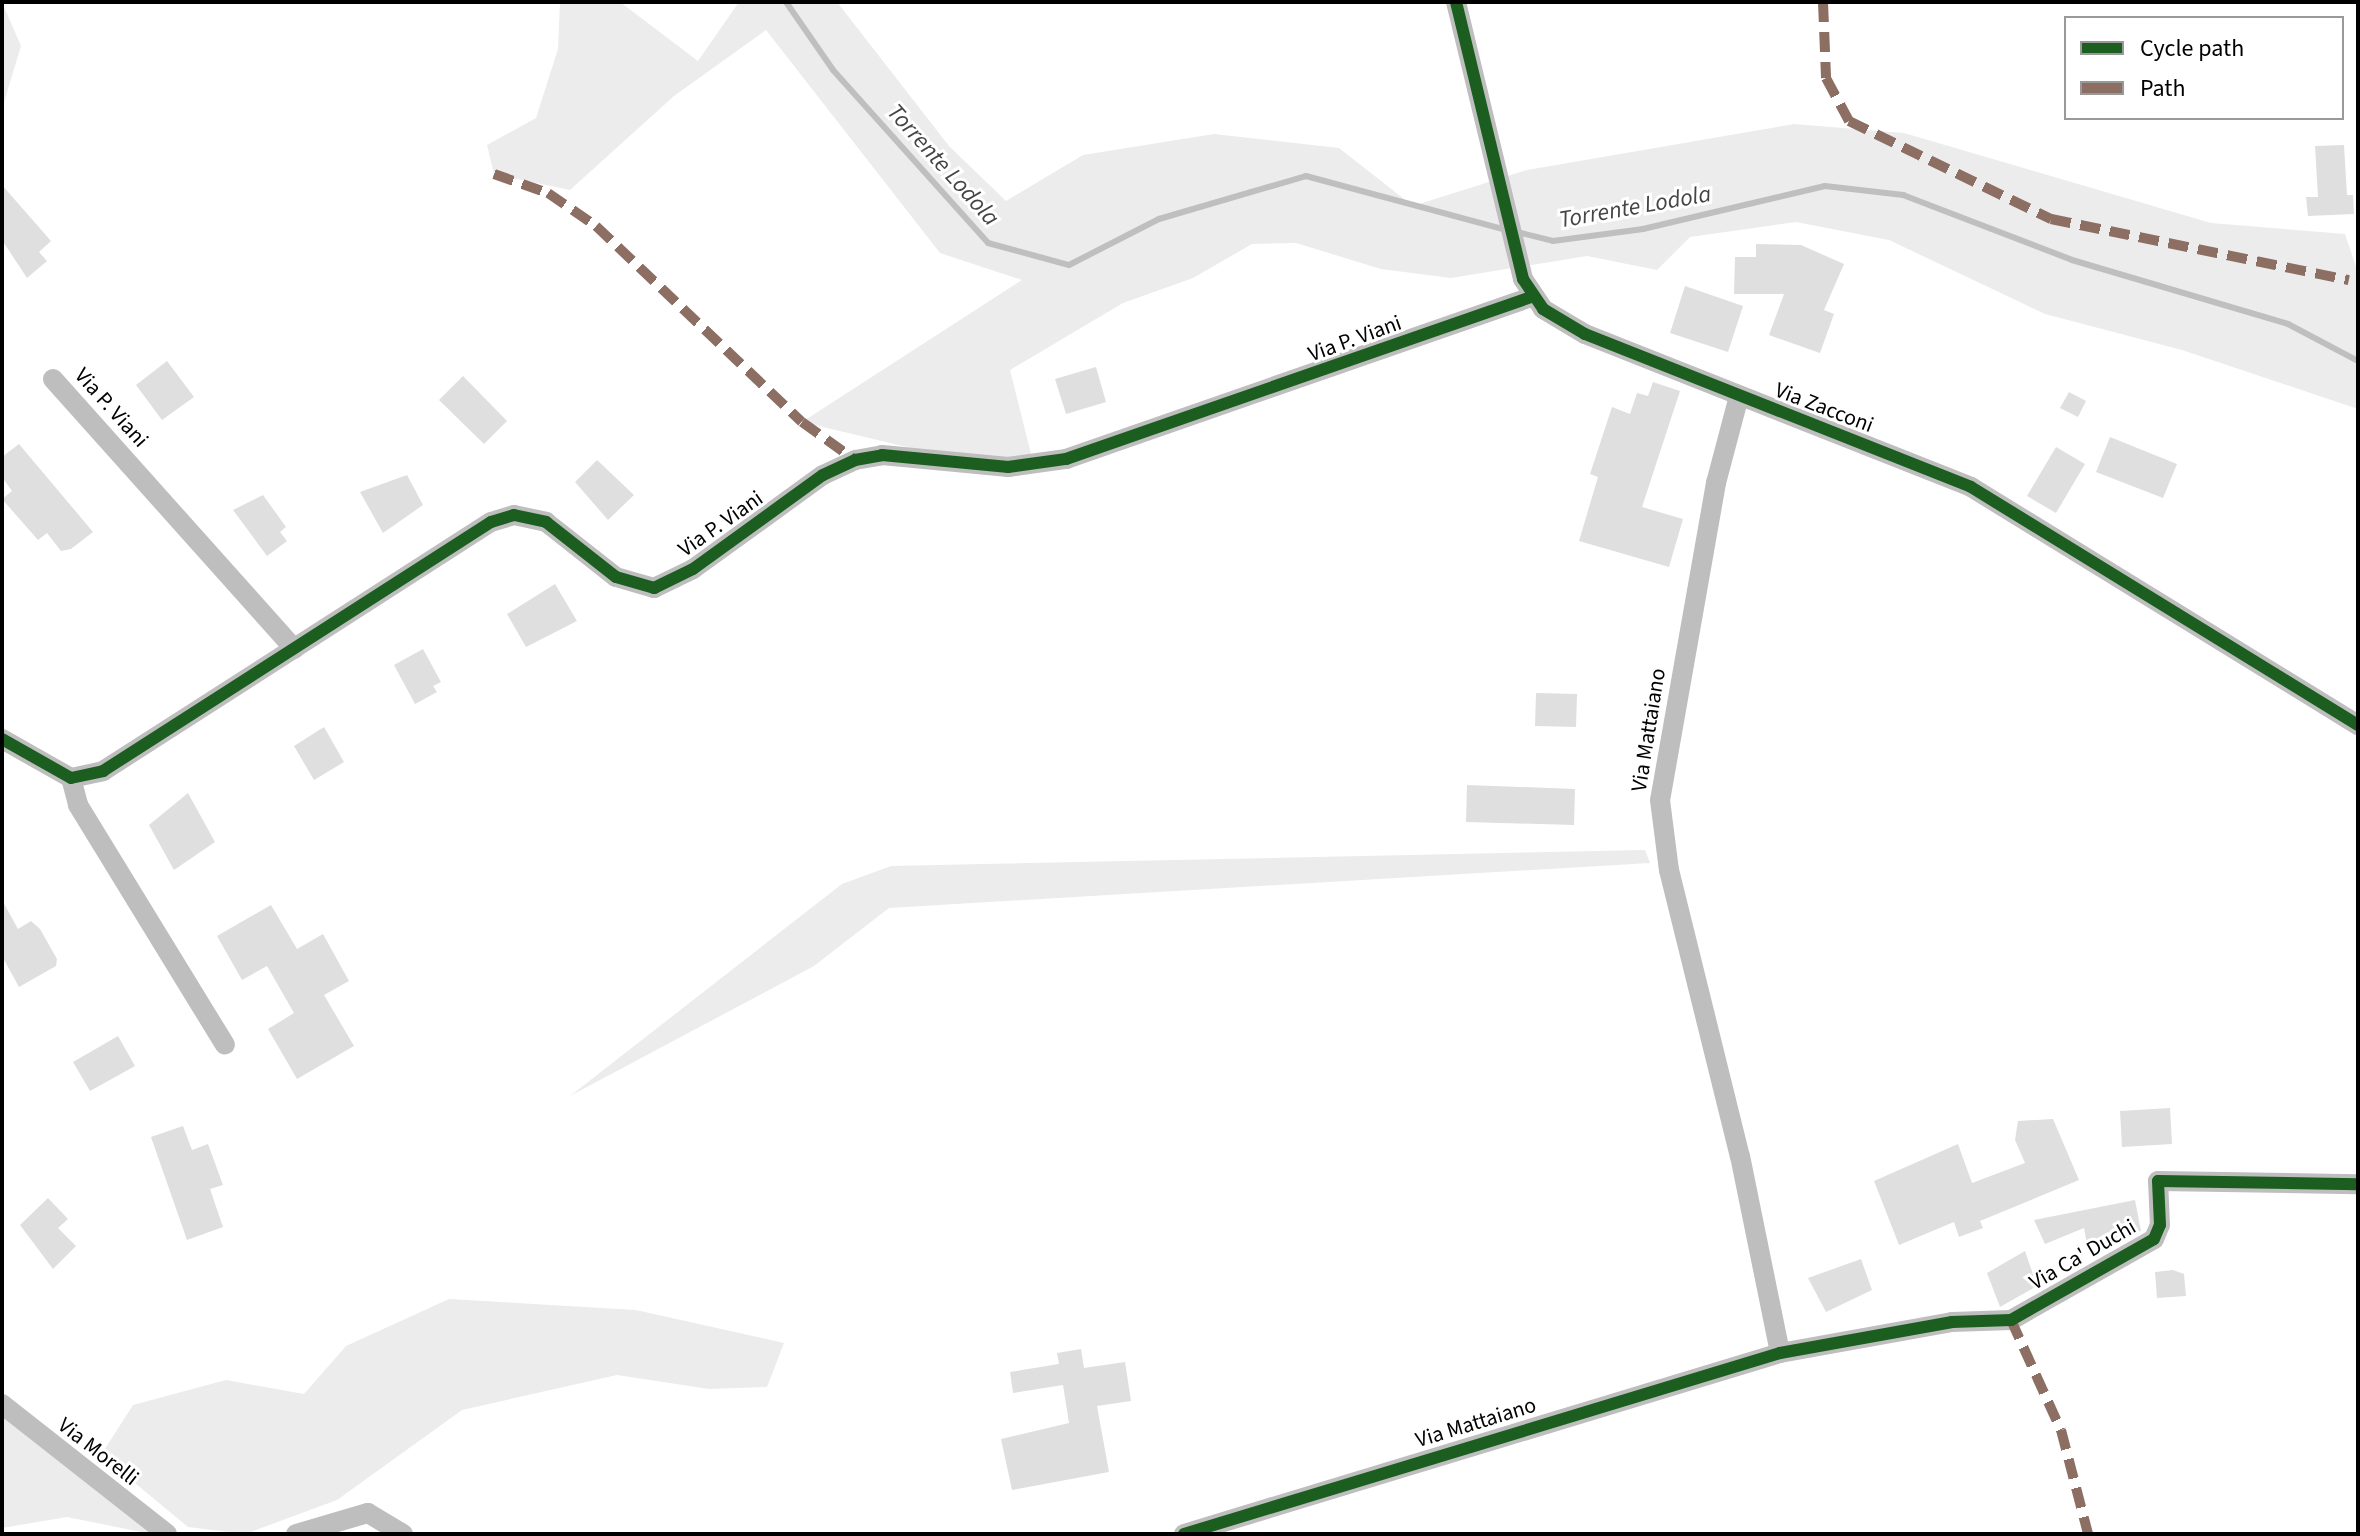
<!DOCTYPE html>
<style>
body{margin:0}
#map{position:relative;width:2360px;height:1536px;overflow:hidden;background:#fff;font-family:"Source Sans 3",sans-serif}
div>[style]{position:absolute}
.green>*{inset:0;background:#ececec}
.stream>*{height:6px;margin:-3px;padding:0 3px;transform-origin:3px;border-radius:3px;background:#bfbfbf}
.building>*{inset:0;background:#dfdfdf}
.minor>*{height:20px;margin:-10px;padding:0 10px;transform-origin:10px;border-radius:10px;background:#bebebe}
.quiet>*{height:10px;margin-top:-5px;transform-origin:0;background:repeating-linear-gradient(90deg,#8d6e63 0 20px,transparent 0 30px)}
.cycleway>*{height:12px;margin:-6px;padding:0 6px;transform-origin:6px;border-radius:6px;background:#1b5e20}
span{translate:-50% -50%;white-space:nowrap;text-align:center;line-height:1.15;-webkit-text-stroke:6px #fff;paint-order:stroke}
.street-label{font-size:22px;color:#000}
.water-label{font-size:24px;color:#444;font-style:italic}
.frame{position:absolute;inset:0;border:4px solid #000;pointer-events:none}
.legend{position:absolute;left:2064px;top:16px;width:280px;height:104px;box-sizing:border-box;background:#fff;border:2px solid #999;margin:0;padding:10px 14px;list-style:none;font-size:24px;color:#000}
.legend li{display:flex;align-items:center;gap:16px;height:40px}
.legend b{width:40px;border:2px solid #999}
</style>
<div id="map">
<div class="green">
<div style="clip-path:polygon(2px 2px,21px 46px,2px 109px)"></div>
<div style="clip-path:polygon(560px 2px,620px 2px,698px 61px,739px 2px,837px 2px,949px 146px,1006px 201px,1083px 155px,1214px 134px,1339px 148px,1413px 206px,1527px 170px,1794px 124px,1904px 133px,2211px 223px,2345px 234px,2358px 273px,2358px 409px,2182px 350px,2045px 314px,1889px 240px,1796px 222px,1690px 237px,1657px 270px,1587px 256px,1451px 278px,1381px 269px,1296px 243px,1252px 244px,1193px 278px,1123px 303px,1010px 370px,1034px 466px,978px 464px,802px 422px,1022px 280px,940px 253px,766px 30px,674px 96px,570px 190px,494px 174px,487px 145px,536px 118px,558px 49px)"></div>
<div style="clip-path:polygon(1645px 850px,1650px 863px,889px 908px,814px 966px,570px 1096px,842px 884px,891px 866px)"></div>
<div style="clip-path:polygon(449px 1299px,636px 1310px,784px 1343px,767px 1387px,709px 1389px,617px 1375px,462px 1410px,337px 1500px,245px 1534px,188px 1527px,101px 1455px,133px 1405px,226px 1380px,304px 1394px,346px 1346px)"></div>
<div style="clip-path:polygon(2px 1414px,26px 1430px,151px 1534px,67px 1517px,2px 1528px)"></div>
</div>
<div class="stream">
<div style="left:786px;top:2px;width:83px;rotate:55.3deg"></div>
<div style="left:833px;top:70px;width:232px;rotate:48.1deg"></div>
<div style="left:988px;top:243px;width:84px;rotate:15.2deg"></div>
<div style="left:1069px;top:265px;width:101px;rotate:-27.1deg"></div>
<div style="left:1159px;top:219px;width:153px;rotate:-16.3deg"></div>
<div style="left:1306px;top:176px;width:207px;rotate:15.1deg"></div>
<div style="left:1517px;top:232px;width:37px;rotate:14deg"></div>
<div style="left:1553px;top:241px;width:91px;rotate:-7.6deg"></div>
<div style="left:1643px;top:229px;width:187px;rotate:-13.3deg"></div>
<div style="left:1825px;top:186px;width:79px;rotate:6.6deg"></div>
<div style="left:1903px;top:195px;width:181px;rotate:21deg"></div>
<div style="left:2072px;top:260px;width:225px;rotate:16.5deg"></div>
<div style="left:2288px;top:324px;width:79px;rotate:27.9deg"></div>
</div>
<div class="building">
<div style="clip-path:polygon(2344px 145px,2347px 195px,2353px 195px,2354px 214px,2308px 216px,2306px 197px,2318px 197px,2315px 146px)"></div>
<div style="clip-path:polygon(2px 185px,51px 241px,39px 252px,47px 261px,27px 278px,2px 240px)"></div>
<div style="clip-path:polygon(1756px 244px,1801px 245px,1844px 264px,1824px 310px,1834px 314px,1820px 353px,1769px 335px,1784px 294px,1734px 294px,1735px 257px,1756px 257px)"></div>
<div style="clip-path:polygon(1685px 286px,1743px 306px,1728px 352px,1670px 333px)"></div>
<div style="clip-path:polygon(167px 361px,194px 397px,162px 420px,136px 385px)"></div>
<div style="clip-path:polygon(1096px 367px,1106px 402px,1066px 414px,1055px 379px)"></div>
<div style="clip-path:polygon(463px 376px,507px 421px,484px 444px,439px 400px)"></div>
<div style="clip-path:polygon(1653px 382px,1680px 391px,1642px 507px,1683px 519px,1669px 567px,1579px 541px,1598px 477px,1590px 474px,1612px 407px,1630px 414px,1637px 393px,1648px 396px)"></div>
<div style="clip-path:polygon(2069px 392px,2086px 401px,2078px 417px,2060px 408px)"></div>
<div style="clip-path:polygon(2110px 437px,2177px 464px,2163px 498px,2096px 472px)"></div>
<div style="clip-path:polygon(19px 444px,93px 532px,71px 549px,61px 551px,47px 533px,38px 540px,2px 499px,12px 491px,2px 477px,2px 457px)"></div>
<div style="clip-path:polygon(2056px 447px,2085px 464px,2056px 513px,2027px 496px)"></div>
<div style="clip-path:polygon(597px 460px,634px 495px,608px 520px,575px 482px)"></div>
<div style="clip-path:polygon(407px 475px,423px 505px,383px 533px,360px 492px)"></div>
<div style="clip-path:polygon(263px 495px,286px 527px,280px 532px,287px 541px,267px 556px,233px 510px)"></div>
<div style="clip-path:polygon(555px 584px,577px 621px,526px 647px,507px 614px)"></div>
<div style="clip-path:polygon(423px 649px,441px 682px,433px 686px,437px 692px,415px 704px,394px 665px)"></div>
<div style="clip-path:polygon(1536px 693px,1577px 694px,1576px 727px,1535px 726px)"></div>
<div style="clip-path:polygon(324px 727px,344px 762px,314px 780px,294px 746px)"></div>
<div style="clip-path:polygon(1467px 785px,1575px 789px,1574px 825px,1466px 822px)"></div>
<div style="clip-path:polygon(188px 793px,215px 842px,174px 870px,149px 825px)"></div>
<div style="clip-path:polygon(2px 900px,18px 929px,31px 921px,40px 929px,57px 959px,56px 966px,19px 987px,2px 956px)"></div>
<div style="clip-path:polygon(271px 905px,297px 949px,323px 934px,349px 981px,324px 995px,354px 1046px,297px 1079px,268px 1029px,294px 1013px,267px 966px,242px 980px,217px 936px)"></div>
<div style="clip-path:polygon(118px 1036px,135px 1066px,90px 1091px,73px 1062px)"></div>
<div style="clip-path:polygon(2170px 1108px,2172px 1144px,2122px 1147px,2120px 1111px)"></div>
<div style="clip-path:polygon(2053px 1119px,2079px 1180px,1980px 1221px,1983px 1228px,1959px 1237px,1954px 1222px,1899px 1245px,1874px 1181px,1958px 1144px,1972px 1183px,2025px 1163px,2015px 1140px,2018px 1121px)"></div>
<div style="clip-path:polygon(183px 1126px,192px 1150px,208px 1144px,223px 1185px,210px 1189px,223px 1227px,187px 1240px,151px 1137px)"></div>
<div style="clip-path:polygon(48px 1198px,68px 1219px,58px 1228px,76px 1246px,53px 1269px,20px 1225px)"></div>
<div style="clip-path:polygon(2135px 1200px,2141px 1231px,2087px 1244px,2084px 1228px,2045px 1244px,2034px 1220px)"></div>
<div style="clip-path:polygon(2025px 1251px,2037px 1286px,2000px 1307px,1987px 1273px)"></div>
<div style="clip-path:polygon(1861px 1259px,1872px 1290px,1826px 1312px,1808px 1278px)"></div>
<div style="clip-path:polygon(2173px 1270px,2184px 1274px,2186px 1296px,2157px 1298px,2155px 1272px)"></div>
<div style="clip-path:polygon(1081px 1349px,1084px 1368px,1125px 1362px,1131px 1401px,1097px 1406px,1109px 1472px,1012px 1490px,1001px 1439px,1069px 1423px,1063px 1385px,1013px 1393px,1010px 1372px,1059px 1364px,1057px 1353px)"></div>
</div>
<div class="minor">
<div style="left:1456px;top:2px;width:285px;rotate:76.4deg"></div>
<div style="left:1523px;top:279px;width:36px;rotate:56deg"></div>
<div style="left:1543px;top:309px;width:49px;rotate:30.8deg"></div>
<div style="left:1585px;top:334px;width:415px;rotate:21.6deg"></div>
<div style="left:1971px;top:487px;width:454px;rotate:31.6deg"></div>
<div style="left:53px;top:379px;width:362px;rotate:48.2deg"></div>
<div style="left:1739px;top:396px;width:90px;rotate:104.8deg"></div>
<div style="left:1716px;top:483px;width:322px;rotate:100deg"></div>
<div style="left:1660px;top:800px;width:71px;rotate:82.7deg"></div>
<div style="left:1669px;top:870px;width:295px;rotate:76.1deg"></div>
<div style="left:1740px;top:1156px;width:201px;rotate:78.5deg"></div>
<div style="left:2px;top:739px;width:79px;rotate:29.5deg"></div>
<div style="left:71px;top:778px;width:33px;rotate:-12deg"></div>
<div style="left:103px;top:771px;width:461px;rotate:-32.7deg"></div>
<div style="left:491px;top:522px;width:24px;rotate:-17deg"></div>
<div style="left:514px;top:515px;width:33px;rotate:12deg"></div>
<div style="left:546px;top:522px;width:89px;rotate:38.2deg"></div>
<div style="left:616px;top:577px;width:40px;rotate:16deg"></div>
<div style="left:654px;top:588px;width:43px;rotate:-26deg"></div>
<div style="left:693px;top:569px;width:160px;rotate:-35.9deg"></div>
<div style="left:823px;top:475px;width:35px;rotate:-25deg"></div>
<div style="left:855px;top:460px;width:27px;rotate:-10deg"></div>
<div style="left:882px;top:455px;width:127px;rotate:5.4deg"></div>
<div style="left:1008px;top:467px;width:59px;rotate:-7.9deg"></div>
<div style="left:1066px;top:459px;width:493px;rotate:-19.2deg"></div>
<div style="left:71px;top:778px;width:28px;rotate:75deg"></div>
<div style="left:78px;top:805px;width:281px;rotate:58.5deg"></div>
<div style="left:2px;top:1404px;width:210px;rotate:38.2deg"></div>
<div style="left:296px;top:1534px;width:75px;rotate:-16.3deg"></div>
<div style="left:368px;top:1513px;width:41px;rotate:31deg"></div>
<div style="left:1184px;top:1534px;width:623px;rotate:-16.89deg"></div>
<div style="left:1780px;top:1353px;width:175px;rotate:-10.2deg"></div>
<div style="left:1952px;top:1322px;width:59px;rotate:-1.9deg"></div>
<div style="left:2011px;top:1320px;width:164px;rotate:-29.5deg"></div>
<div style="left:2154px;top:1239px;width:15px;rotate:-67deg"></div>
<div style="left:2160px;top:1225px;width:44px;rotate:-92.6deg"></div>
<div style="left:2158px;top:1181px;width:200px;rotate:0.9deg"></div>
</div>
<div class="quiet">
<div style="left:1823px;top:2px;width:76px;rotate:87.7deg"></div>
<div style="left:1826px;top:78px;width:49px;rotate:61.9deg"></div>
<div style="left:1849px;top:121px;width:225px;rotate:25.9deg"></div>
<div style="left:2051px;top:219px;width:304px;rotate:11.6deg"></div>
<div style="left:494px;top:174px;width:57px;rotate:19.4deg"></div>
<div style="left:548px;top:193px;width:58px;rotate:34.5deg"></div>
<div style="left:596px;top:226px;width:284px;rotate:43.6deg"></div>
<div style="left:802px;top:422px;width:65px;rotate:35.6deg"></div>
<div style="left:2011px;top:1320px;width:121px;rotate:65.6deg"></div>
<div style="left:2061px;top:1430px;width:107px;rotate:75.4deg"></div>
</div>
<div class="cycleway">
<div style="left:1456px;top:2px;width:285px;rotate:76.4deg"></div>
<div style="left:1523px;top:279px;width:36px;rotate:56deg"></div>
<div style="left:1543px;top:309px;width:49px;rotate:30.8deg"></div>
<div style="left:1585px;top:334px;width:415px;rotate:21.6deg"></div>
<div style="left:1971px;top:487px;width:454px;rotate:31.6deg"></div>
<div style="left:2px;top:739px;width:79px;rotate:29.5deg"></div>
<div style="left:71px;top:778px;width:33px;rotate:-12deg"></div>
<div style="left:103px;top:771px;width:461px;rotate:-32.7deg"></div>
<div style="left:491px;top:522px;width:24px;rotate:-17deg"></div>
<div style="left:514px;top:515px;width:33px;rotate:12deg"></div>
<div style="left:546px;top:522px;width:89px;rotate:38.2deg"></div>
<div style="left:616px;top:577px;width:40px;rotate:16deg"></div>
<div style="left:654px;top:588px;width:43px;rotate:-26deg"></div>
<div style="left:693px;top:569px;width:160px;rotate:-35.9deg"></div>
<div style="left:823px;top:475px;width:35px;rotate:-25deg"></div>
<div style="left:855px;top:460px;width:27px;rotate:-10deg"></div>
<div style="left:882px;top:455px;width:127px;rotate:5.4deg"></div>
<div style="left:1008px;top:467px;width:59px;rotate:-7.9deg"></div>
<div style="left:1066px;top:459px;width:493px;rotate:-19.2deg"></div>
<div style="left:1184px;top:1534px;width:623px;rotate:-16.89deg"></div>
<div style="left:1780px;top:1353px;width:175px;rotate:-10.2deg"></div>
<div style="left:1952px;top:1322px;width:59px;rotate:-1.9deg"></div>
<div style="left:2011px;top:1320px;width:164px;rotate:-29.5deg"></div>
<div style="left:2154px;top:1239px;width:15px;rotate:-67deg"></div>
<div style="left:2160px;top:1225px;width:44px;rotate:-92.6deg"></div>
<div style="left:2158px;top:1181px;width:200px;rotate:0.9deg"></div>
</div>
<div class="street-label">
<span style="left:1355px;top:339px;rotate:-20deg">Via P. Viani</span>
<span style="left:111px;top:408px;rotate:48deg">Via P. Viani</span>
<span style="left:1824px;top:408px;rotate:21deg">Via Zacconi</span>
<span style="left:721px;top:524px;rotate:-35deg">Via P. Viani</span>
<span style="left:1649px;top:730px;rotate:-81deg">Via Mattaiano</span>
<span style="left:2083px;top:1255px;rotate:-30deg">Via Ca' Duchi</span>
<span style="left:1476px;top:1423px;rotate:-17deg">Via Mattaiano</span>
<span style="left:98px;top:1452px;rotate:38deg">Via Morelli</span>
</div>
<div class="water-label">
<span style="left:943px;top:165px;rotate:48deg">Torrente Lodola</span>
<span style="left:1635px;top:207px;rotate:-10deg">Torrente Lodola</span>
</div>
<div class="frame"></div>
<ul class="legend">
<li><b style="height:10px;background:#1b5e20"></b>Cycle path</li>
<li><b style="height:10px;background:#8d6e63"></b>Path</li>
</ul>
</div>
